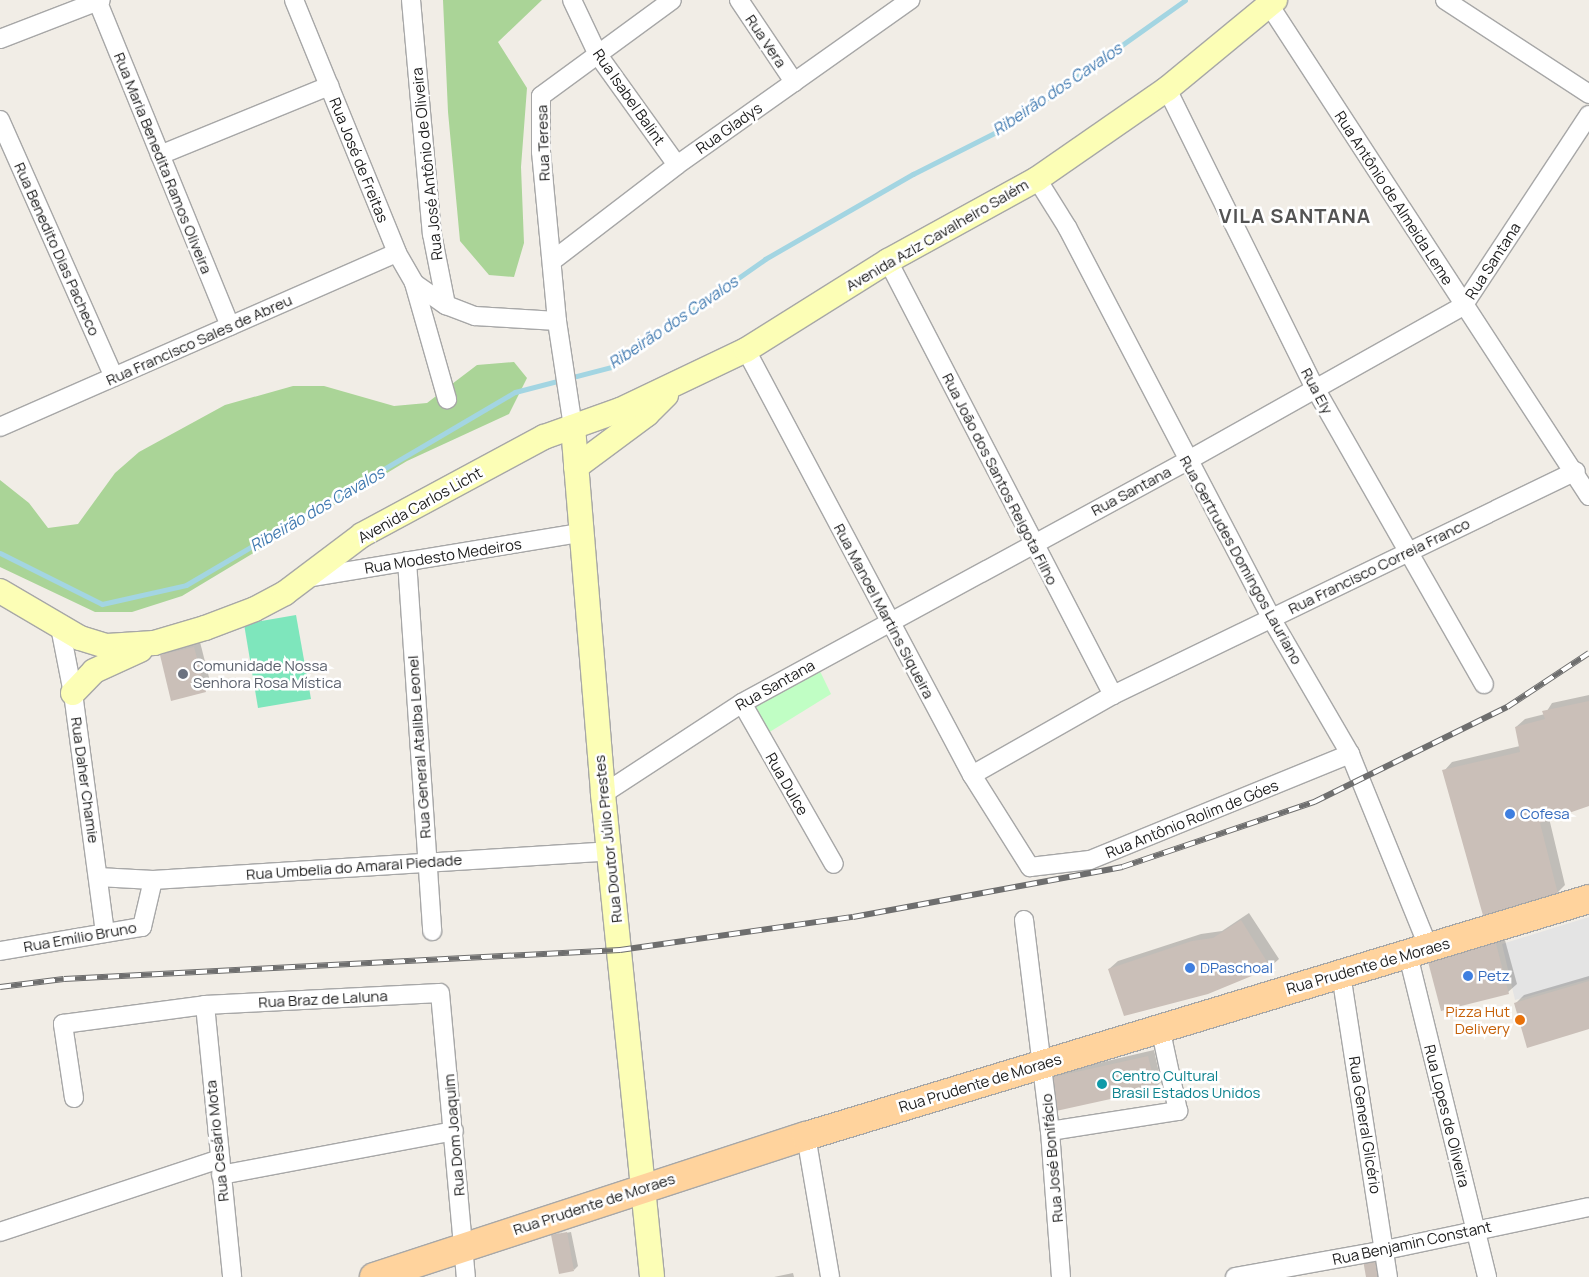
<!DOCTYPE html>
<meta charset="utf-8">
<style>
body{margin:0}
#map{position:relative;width:1589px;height:1277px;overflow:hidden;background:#f1ede6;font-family:Manrope,sans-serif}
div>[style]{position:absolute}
.forest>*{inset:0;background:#aad497}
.park>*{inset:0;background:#c0fec4}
.pitch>*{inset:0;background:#7ee6bc}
.parking>*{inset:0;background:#e4e4e4}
.shadow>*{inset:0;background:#0003}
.stream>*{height:5px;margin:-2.5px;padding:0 2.5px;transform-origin:2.5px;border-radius:2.5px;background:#a3d5e2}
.building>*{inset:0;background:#cabfb8}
.roads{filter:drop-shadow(1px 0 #a7a7a7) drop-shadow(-1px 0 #a7a7a7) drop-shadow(0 1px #a7a7a7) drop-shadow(0 -1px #a7a7a7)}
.minor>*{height:18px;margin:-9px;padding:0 9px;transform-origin:9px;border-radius:9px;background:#fff}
.secondary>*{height:24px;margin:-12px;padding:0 12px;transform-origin:12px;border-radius:12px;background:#fcfeb6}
.primary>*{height:28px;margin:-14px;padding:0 14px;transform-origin:14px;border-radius:14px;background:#ffd39d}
.rail>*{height:5.5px;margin-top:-2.75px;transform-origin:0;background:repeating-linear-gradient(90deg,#fff 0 11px,#6e6e6e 0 22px);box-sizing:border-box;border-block:1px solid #6e6e6e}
.dots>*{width:14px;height:14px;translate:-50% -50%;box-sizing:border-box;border:2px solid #fff;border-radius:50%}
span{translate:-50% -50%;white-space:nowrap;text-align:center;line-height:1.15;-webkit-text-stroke:5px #fff;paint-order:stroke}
.street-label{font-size:15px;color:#202020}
.worship-label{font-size:15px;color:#5b616d}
.left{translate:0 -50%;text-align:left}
.shop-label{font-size:15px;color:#366cbe}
.food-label{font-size:15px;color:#c56008}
.right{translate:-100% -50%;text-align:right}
.culture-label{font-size:15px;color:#0d838f}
.water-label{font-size:16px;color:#417ab0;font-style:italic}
.district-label{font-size:20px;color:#535353;font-weight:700;letter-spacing:1px}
</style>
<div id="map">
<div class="forest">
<div style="clip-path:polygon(443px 0,542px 0,498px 42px,527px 88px,521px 167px,524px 243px,514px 277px,489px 275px,460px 241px,448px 112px)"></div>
<div style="clip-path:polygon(514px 362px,527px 378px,509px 414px,407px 461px,182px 596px,132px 612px,95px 612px,0 567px,0 480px,29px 503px,48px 528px,78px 524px,115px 473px,139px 452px,225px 405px,293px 386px,324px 386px,394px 406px,427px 403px,477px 365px)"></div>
</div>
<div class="park">
<div style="clip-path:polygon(817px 665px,831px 694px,768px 733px,749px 703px)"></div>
</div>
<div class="pitch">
<div style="clip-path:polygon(296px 615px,311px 699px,258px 708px,244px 624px)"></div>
</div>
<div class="parking">
<div style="clip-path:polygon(1589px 917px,1589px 979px,1515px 1000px,1502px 944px)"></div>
</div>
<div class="shadow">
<div style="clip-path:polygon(200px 642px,211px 685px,205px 691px,161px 656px,167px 650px)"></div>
<div style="clip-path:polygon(1589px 695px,1589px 805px,1549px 818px,1565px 885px,1557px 893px,1444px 771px,1452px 762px,1520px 746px,1516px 727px,1525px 719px,1545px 714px,1552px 703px)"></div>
<div style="clip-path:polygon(1249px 913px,1279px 959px,1270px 967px,1208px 993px,1109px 969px,1118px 961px,1201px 934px,1222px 931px)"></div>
<div style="clip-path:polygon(1503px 933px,1517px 984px,1508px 992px,1428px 959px)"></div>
<div style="clip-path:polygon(1589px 976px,1589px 1028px,1515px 1004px,1524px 995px)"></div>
<div style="clip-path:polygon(1154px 1050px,1161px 1082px,1155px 1088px,1050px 1079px,1056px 1073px)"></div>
<div style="clip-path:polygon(570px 1229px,555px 1235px,571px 1232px,578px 1266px,574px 1270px,553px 1235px)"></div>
<div style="clip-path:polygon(793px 1273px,794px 1277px,774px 1277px)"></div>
</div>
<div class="stream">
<div style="left:0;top:553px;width:114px;rotate:26.6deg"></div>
<div style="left:102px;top:604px;width:86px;rotate:-12.7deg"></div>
<div style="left:186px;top:585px;width:381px;rotate:-30.4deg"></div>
<div style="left:515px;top:392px;width:99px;rotate:-14.6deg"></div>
<div style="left:611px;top:367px;width:188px;rotate:-35deg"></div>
<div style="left:765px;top:259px;width:171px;rotate:-29.9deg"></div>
<div style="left:913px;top:174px;width:106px;rotate:-26.8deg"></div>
<div style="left:1008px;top:126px;width:217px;rotate:-35.4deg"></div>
</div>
<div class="building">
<div style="clip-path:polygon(194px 647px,206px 692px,171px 701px,160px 655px)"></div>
<div style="clip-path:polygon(1589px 701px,1589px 806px,1540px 823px,1558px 894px,1484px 919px,1442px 770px,1520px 752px,1515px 727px,1545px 719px,1542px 711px)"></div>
<div style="clip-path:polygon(1241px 920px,1271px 968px,1208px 994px,1124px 1016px,1108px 969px,1192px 941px,1213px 938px)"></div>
<div style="clip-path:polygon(1495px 940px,1509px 994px,1441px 1011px,1427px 958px)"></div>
<div style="clip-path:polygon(1589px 981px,1589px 1029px,1527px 1048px,1514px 1003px)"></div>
<div style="clip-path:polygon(1148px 1056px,1156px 1089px,1056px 1111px,1049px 1078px)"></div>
<div style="clip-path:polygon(567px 1232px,574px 1271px,559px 1274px,551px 1235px)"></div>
<div style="clip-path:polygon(1378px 1257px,1381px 1277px,1366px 1277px,1363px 1260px)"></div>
</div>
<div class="roads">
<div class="minor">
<div style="left:97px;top:0;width:352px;rotate:67.8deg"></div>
<div style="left:294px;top:0;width:273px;rotate:67.8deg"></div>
<div style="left:397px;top:253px;width:34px;rotate:60deg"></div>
<div style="left:414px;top:283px;width:39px;rotate:35deg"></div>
<div style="left:411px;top:0;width:235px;rotate:84.9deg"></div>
<div style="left:432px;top:234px;width:72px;rotate:78.8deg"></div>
<div style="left:446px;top:305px;width:31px;rotate:21deg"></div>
<div style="left:475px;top:316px;width:82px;rotate:3.5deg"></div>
<div style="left:572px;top:0;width:61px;rotate:64.7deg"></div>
<div style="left:598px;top:55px;width:135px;rotate:54.3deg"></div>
<div style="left:739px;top:0;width:99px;rotate:56.1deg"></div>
<div style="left:1266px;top:0;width:592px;rotate:56.93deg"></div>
<div style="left:1445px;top:0;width:172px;rotate:33.1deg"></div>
<div style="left:0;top:39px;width:108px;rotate:-21.1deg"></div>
<div style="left:1167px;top:89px;width:334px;rotate:63.7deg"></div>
<div style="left:1315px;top:388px;width:341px;rotate:60.3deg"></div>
<div style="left:0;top:120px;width:281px;rotate:66.1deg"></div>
<div style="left:160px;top:155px;width:183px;rotate:-22.2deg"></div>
<div style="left:1037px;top:179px;width:57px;rotate:58deg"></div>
<div style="left:1067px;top:227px;width:441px;rotate:62.4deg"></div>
<div style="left:1271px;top:618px;width:157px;rotate:59.8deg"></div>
<div style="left:1350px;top:754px;width:210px;rotate:67.9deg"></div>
<div style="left:552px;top:261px;width:158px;rotate:-37.5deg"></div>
<div style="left:677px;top:165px;width:286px;rotate:-35.3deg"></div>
<div style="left:888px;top:261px;width:489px;rotate:62.6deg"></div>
<div style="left:414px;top:283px;width:121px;rotate:74.1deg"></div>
<div style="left:746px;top:350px;width:481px;rotate:62deg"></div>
<div style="left:972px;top:775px;width:109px;rotate:57.8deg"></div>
<div style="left:1030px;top:867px;width:60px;rotate:-6.7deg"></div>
<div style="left:1090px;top:860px;width:281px;rotate:-22.2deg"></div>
<div style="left:0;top:427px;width:433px;rotate:-23.7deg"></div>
<div style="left:573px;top:427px;width:107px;rotate:-98.6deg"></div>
<div style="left:557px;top:321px;width:170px;rotate:-95.4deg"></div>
<div style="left:541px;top:152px;width:56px;rotate:-90deg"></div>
<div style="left:541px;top:96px;width:162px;rotate:-36.2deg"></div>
<div style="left:407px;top:561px;width:371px;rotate:86.1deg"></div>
<div style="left:307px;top:578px;width:277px;rotate:-9.4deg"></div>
<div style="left:60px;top:627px;width:67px;rotate:78.9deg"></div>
<div style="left:73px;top:693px;width:242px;rotate:82.4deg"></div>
<div style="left:742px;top:703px;width:185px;rotate:60.3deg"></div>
<div style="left:972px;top:775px;width:162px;rotate:-29.6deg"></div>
<div style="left:1113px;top:695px;width:514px;rotate:-25.82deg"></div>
<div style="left:603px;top:794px;width:166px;rotate:-33.2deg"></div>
<div style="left:742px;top:703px;width:507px;rotate:-28.54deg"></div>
<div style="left:1187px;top:461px;width:317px;rotate:-29.3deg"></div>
<div style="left:1463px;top:306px;width:229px;rotate:-56.6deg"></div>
<div style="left:98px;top:877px;width:55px;rotate:3.1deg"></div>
<div style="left:153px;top:880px;width:458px;rotate:-3.6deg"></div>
<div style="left:1024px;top:920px;width:213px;rotate:83deg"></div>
<div style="left:1050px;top:1131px;width:146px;rotate:85.7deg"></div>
<div style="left:0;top:951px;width:144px;rotate:-9.6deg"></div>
<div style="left:142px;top:927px;width:48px;rotate:-76.8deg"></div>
<div style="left:1408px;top:955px;width:332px;rotate:76.2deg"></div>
<div style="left:1341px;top:974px;width:307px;rotate:81.2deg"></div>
<div style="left:205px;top:1005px;width:273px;rotate:84.3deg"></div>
<div style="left:74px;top:1098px;width:75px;rotate:-98.5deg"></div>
<div style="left:63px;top:1024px;width:143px;rotate:-7.6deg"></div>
<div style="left:205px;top:1005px;width:235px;rotate:-2.9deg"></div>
<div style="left:440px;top:993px;width:285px;rotate:84.8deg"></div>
<div style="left:1050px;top:1131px;width:130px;rotate:-8.9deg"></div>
<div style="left:1178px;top:1111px;width:86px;rotate:-102.1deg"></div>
<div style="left:806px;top:1136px;width:143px;rotate:80.3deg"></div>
<div style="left:221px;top:1175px;width:237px;rotate:-10.7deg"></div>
<div style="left:0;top:1232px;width:232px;rotate:-18.4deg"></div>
<div style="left:1235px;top:1277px;width:152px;rotate:-10.2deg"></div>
<div style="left:1385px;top:1250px;width:208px;rotate:-11.9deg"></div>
</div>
<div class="secondary">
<div style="left:573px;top:427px;width:368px;rotate:85.3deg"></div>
<div style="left:603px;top:794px;width:485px;rotate:84.2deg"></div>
<div style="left:576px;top:467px;width:89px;rotate:-36.7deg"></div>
<div style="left:647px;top:414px;width:27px;rotate:-45deg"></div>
<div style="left:0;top:591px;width:93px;rotate:30.4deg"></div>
<div style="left:80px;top:638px;width:28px;rotate:17deg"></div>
<div style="left:107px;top:646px;width:47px;rotate:-3.7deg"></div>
<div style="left:154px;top:643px;width:53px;rotate:-16.4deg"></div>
<div style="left:205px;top:628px;width:53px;rotate:-20.8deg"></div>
<div style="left:255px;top:609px;width:34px;rotate:-28deg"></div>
<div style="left:285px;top:593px;width:96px;rotate:-37deg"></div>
<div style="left:362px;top:535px;width:207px;rotate:-28.3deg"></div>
<div style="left:544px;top:437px;width:81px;rotate:-19.6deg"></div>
<div style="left:620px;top:410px;width:140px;rotate:-25.5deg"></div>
<div style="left:746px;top:350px;width:168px;rotate:-32.1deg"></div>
<div style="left:888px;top:261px;width:170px;rotate:-28.8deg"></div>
<div style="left:1037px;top:179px;width:158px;rotate:-34.7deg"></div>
<div style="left:1167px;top:89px;width:140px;rotate:-39.5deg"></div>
<div style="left:73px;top:693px;width:30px;rotate:-46deg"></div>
<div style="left:94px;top:671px;width:51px;rotate:-24.5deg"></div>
</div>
<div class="primary">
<div style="left:374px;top:1277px;width:454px;rotate:-18.1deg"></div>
<div style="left:806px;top:1136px;width:818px;rotate:-16.84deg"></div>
</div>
</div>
<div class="rail">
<div style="left:0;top:987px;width:64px;rotate:-7.1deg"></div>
<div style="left:64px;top:979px;width:557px;rotate:-2.99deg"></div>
<div style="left:620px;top:950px;width:235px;rotate:-8.1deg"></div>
<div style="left:853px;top:917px;width:274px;rotate:-10.5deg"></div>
<div style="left:1122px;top:867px;width:203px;rotate:-18.7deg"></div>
<div style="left:1314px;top:802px;width:215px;rotate:-26.2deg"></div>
<div style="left:1507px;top:707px;width:98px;rotate:-33.4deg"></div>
</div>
<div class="dots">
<div style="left:183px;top:674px;background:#6b7280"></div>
<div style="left:1510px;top:814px;background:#3f7fe0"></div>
<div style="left:1190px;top:968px;background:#3f7fe0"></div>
<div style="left:1468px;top:976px;background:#3f7fe0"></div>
<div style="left:1520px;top:1020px;background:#e8710a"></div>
<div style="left:1102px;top:1084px;background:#0f9aa8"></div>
</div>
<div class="street-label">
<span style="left:766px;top:41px;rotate:56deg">Rua Vera</span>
<span style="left:629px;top:97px;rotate:55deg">Rua Isabel Balint</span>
<span style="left:729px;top:128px;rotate:-35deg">Rua Gladys</span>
<span style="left:543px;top:143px;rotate:-92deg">Rua Teresa</span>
<span style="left:359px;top:160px;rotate:68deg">Rua José de Freitas</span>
<span style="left:163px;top:163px;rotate:68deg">Rua Maria Benedita Ramos Oliveira</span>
<span style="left:427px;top:164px;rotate:-96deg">Rua José Antônio de Oliveira</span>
<span style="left:1394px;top:198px;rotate:57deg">Rua Antônio de Almeida Leme</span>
<span style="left:937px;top:235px;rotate:-30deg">Avenida Aziz Cavalheiro Salém</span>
<span style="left:57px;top:249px;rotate:66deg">Rua Benedito Dias Pacheco</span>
<span style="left:1493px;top:261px;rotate:-57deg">Rua Santana</span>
<span style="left:199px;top:340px;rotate:-24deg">Rua Francisco Sales de Abreu</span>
<span style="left:1317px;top:391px;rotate:62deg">Rua Ely</span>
<span style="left:1000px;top:479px;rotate:63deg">Rua João dos Santos Reigota Filho</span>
<span style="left:1131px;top:491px;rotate:-28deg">Rua Santana</span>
<span style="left:420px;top:505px;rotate:-29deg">Avenida Carlos Licht</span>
<span style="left:443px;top:556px;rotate:-9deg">Rua Modesto Medeiros</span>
<span style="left:1241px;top:560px;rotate:61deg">Rua Gertrudes Domingos Lauriano</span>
<span style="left:1379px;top:566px;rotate:-26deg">Rua Francisco Correia Franco</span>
<span style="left:884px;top:611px;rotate:62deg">Rua Manoel Martins Siqueira</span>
<span style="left:775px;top:685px;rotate:-29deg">Rua Santana</span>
<span style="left:419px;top:747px;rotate:-94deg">Rua General Ataliba Leonel</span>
<span style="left:85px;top:780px;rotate:82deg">Rua Daher Chamie</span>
<span style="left:787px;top:784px;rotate:60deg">Rua Dulce</span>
<span style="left:1192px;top:819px;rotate:-22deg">Rua Antônio Rolim de Góes</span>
<span style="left:608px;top:839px;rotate:-96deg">Rua Doutor Júlio Prestes</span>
<span style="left:354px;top:867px;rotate:-4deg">Rua Umbelia do Amaral Piedade</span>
<span style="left:80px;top:937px;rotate:-10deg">Rua Emílio Bruno</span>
<span style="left:1368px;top:966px;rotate:-16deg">Rua Prudente de Moraes</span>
<span style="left:323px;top:999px;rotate:-3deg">Rua Braz de Laluna</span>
<span style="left:980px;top:1083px;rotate:-17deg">Rua Prudente de Moraes</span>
<span style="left:1447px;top:1116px;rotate:76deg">Rua Lopes de Oliveira</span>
<span style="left:1365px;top:1125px;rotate:81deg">Rua General Glicério</span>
<span style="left:454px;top:1135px;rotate:-95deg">Rua Dom Joaquim</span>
<span style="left:217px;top:1141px;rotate:-96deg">Rua Cesário Mota</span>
<span style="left:1052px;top:1158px;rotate:-95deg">Rua José Bonifácio</span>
<span style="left:594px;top:1204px;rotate:-18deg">Rua Prudente de Moraes</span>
<span style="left:1412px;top:1243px;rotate:-12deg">Rua Benjamin Constant</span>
</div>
<div class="worship-label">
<span class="left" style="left:193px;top:674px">Comunidade Nossa<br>Senhora Rosa Mística</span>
</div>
<div class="shop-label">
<span class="left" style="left:1520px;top:814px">Cofesa</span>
<span class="left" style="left:1200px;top:968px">DPaschoal</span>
<span class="left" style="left:1478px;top:976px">Petz</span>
</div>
<div class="food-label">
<span class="right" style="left:1510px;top:1020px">Pizza Hut<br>Delivery</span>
</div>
<div class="culture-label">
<span class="left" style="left:1112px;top:1084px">Centro Cultural<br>Brasil Estados Unidos</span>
</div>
<div class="water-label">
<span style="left:1057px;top:89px;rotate:-34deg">Ribeirão dos Cavalos</span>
<span style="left:673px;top:322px;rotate:-34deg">Ribeirão dos Cavalos</span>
<span style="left:317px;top:509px;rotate:-30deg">Ribeirão dos Cavalos</span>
</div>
<div class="district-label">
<span style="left:1295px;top:215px">VILA SANTANA</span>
</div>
</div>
